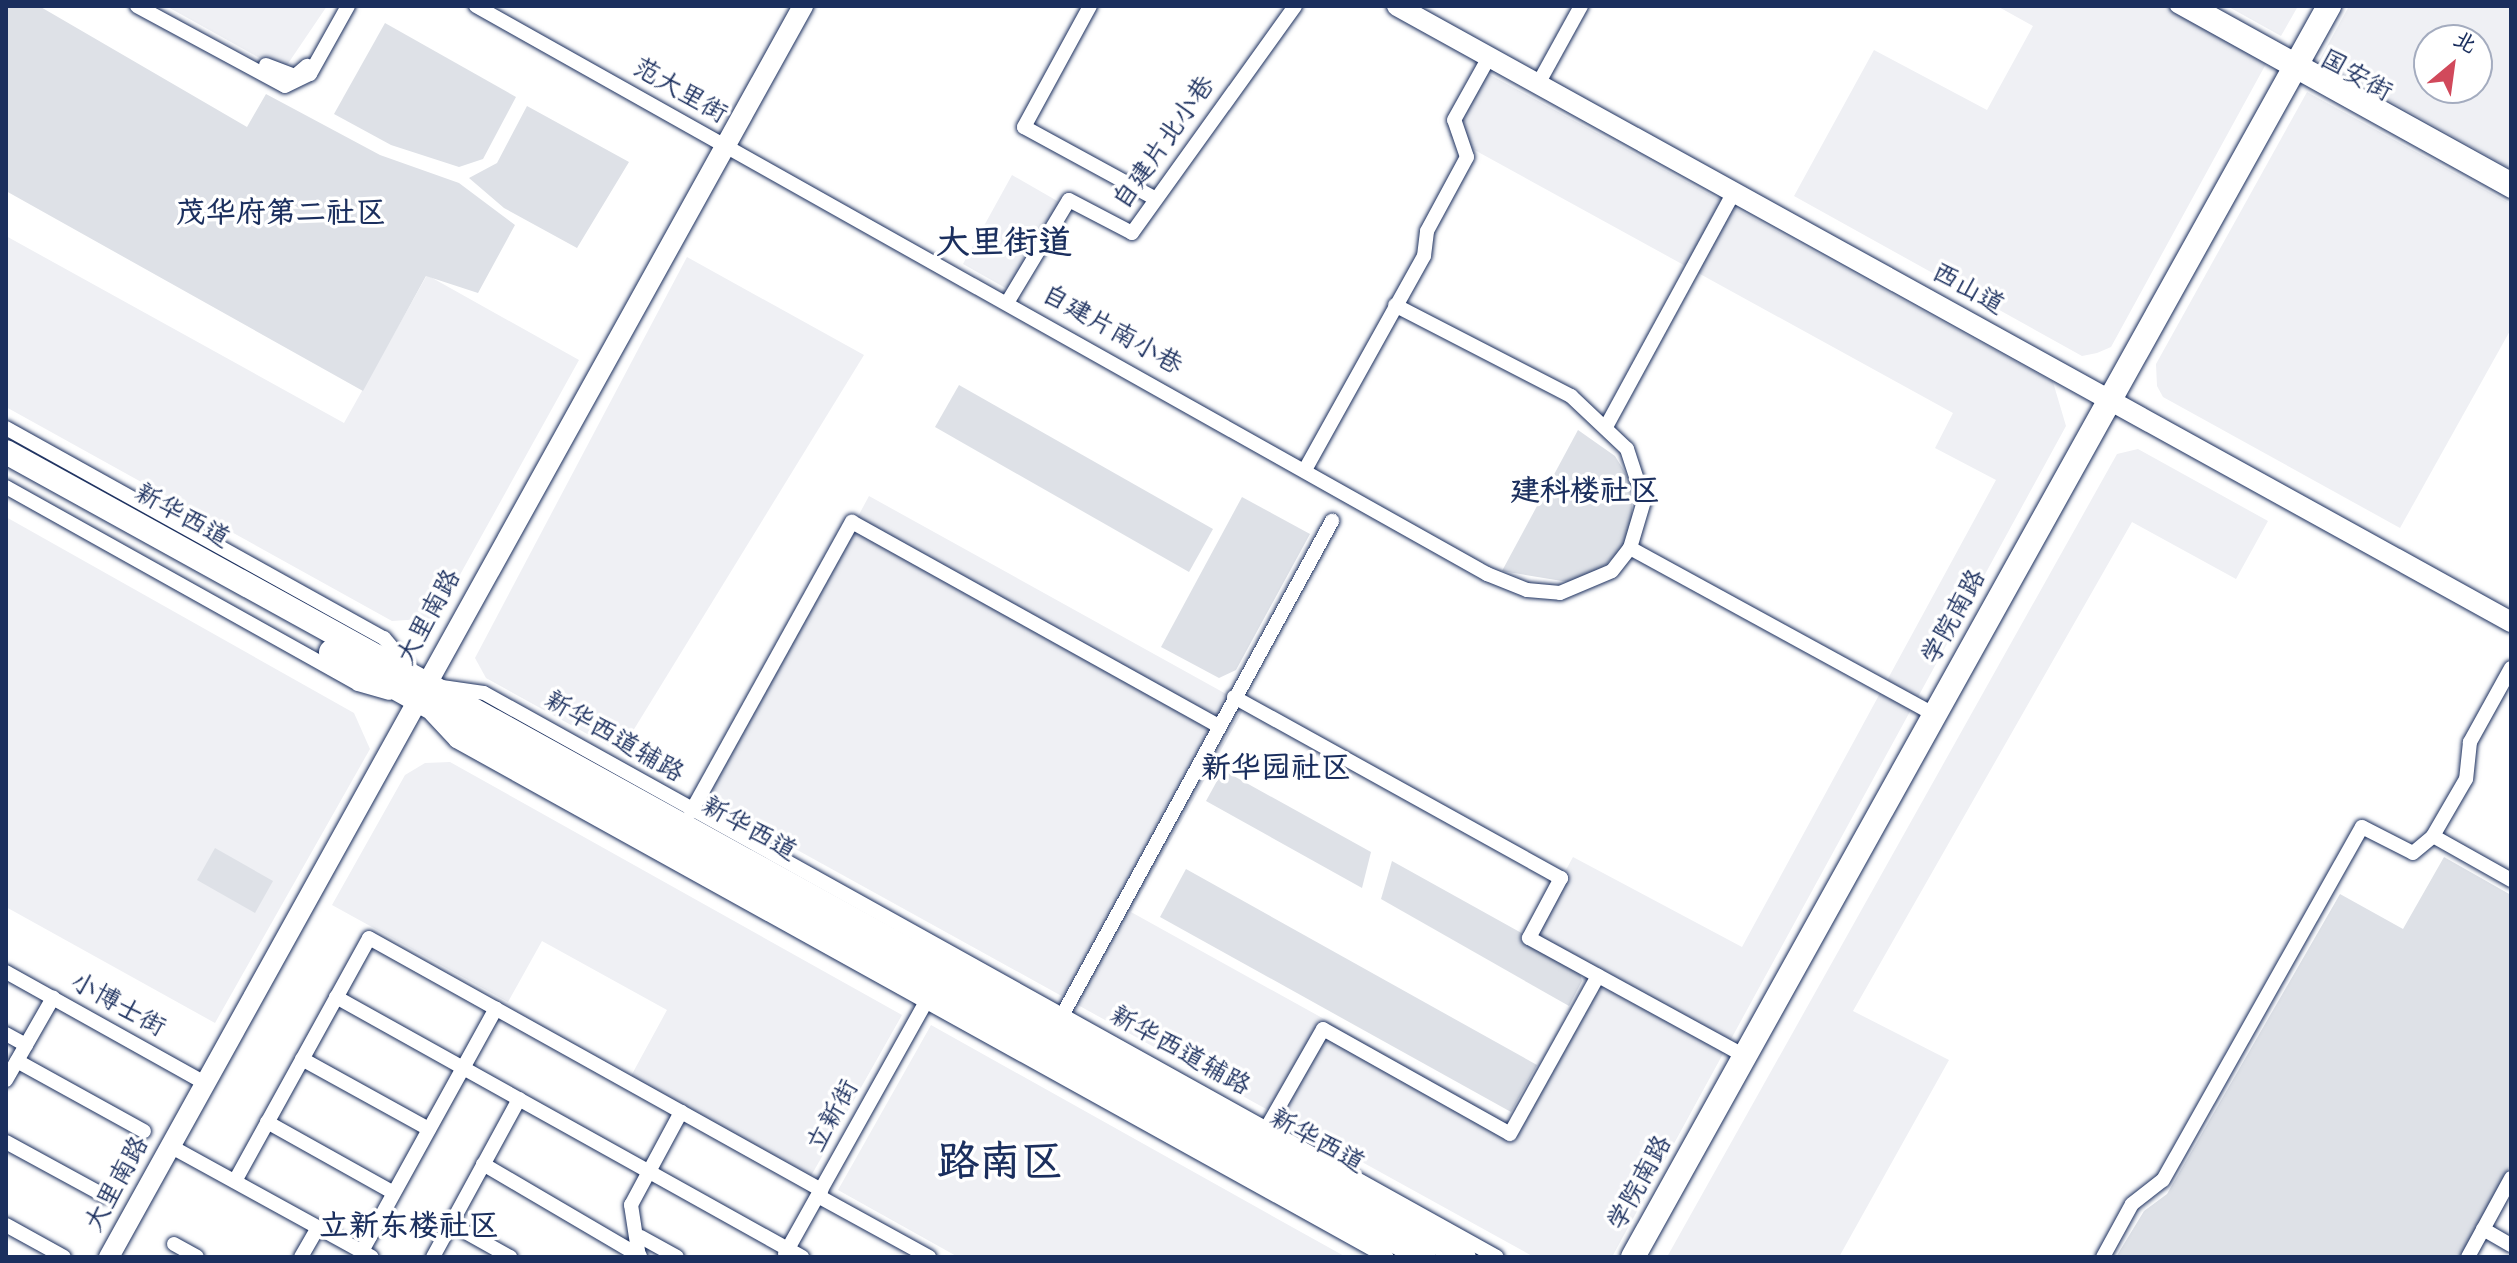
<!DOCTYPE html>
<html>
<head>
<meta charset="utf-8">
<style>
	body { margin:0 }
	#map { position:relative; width:2517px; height:1263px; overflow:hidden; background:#fff; font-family:Dekko,"LXGW WenKai TC",sans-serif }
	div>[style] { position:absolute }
	.built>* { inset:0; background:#eff0f4 }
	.green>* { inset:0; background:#dee1e7 }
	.roads { filter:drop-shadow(0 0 2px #1b2f5e) drop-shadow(0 0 2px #1b2f5e) }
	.street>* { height:14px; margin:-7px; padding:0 7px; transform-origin:7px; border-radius:7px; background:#fff }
	.secondary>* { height:20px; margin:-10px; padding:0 10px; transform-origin:10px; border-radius:10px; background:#fff }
	.primary>* { height:24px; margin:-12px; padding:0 12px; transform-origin:12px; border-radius:12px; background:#fff }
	span { translate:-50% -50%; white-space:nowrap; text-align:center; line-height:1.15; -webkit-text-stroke:7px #fff; paint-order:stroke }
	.street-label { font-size:26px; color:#1b2f5e }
	.quarter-label { font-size:30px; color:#1b2f5e; font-weight:700 }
	.district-label { font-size:34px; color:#1b2f5e; font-weight:700 }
	.town-label { font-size:42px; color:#1b2f5e; font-weight:700 }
	.frame { position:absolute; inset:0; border:8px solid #1b2f5e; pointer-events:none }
	.north { position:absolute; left:2413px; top:24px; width:80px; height:80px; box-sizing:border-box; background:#fff; border:2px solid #a4acbf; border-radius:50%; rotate:29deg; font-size:22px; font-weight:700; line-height:32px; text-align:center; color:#1b2f5e }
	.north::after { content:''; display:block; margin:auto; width:28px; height:36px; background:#d1495b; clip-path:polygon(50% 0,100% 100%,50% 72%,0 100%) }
</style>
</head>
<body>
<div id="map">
	<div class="built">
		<i style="clip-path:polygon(166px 6px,327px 6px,283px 71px)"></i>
		<i style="clip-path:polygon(1997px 6px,2165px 6px,2267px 62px,2111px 347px,2097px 353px,2082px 356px,1794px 196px,1874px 50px,1987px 110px,2033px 26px)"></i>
		<i style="clip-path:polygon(2227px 6px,2298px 6px,2281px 36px)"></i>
		<i style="clip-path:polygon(evenodd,2349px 6px,2511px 6px,2511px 169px,2319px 61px,2349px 6px,2429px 40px,2477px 40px,2477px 88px,2429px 88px,2429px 40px)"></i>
		<i style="clip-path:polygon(1485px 72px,2053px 382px,2066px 426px,1612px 1257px,1534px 1257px,705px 799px,869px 496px,1246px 705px,1131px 912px,1519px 1127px,1604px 972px,1532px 932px,1573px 857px,1742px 947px,1996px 480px,1935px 448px,1953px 413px,1449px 136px)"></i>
		<i style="clip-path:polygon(2307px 92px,2511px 204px,2511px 329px,2400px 528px,2163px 397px,2157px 386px,2156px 364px)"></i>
		<i style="clip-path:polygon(1012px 175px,1066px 206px,1016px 294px,963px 264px)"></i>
		<i style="clip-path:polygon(6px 236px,344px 423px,427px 275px,579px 360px,436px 618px,392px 621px,6px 407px)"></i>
		<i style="clip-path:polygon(687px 257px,864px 355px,620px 752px,486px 678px,475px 658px)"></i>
		<i style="clip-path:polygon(2138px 449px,2268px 521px,2236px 579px,2132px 522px,1853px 1011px,1949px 1060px,1839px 1257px,1667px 1257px,2117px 454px)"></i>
		<i style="clip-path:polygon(6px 517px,354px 713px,370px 749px,215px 1023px,6px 907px)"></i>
		<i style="clip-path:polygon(450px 762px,902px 1015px,811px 1176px,631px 1076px,667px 1010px,542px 941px,508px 1002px,332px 905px,405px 775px,425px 763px)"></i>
		<i style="clip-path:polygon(931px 1025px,1292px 1227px,1346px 1257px,958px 1257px,838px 1190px)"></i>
	</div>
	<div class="green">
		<i style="clip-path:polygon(6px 6px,39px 6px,247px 127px,266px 94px,380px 155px,459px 183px,515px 225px,478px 293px,426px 276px,363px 391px,6px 191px)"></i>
		<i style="clip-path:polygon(385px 23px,516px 97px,483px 159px,459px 167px,391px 145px,334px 114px)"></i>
		<i style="clip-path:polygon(527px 106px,629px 162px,577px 248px,504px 208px,469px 178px,497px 163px)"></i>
		<i style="clip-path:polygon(959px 385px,1213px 529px,1189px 572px,935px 427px)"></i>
		<i style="clip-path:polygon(1578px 430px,1615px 456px,1632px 484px,1632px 527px,1623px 548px,1601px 569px,1568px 582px,1502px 571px)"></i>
		<i style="clip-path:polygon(1242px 497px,1310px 534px,1236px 670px,1219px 678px,1161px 647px)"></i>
		<i style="clip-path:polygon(1223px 770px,1371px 852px,1362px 888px,1206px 801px)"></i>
		<i style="clip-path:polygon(215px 848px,273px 881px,255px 913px,197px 880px)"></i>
		<i style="clip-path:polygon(2444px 857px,2511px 895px,2511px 1164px,2461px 1257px,2116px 1257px,2144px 1211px,2167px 1194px,2340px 894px,2403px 929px)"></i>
		<i style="clip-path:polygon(1392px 861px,1577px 964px,1582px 981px,1569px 1006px,1381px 899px)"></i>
		<i style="clip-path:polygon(1186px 869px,1537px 1065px,1511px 1112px,1160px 917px)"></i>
	</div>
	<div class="roads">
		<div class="street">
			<i style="left:137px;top:6px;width:168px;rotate:28.4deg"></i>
			<i style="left:285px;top:86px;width:28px;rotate:-26deg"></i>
			<i style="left:310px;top:74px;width:78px;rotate:-60.8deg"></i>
			<i style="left:476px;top:6px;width:1160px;rotate:29.33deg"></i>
			<i style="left:1487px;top:574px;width:43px;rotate:21.8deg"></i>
			<i style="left:1527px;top:590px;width:33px;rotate:5deg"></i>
			<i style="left:1560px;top:593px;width:56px;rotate:-22.9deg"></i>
			<i style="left:1612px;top:571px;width:29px;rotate:-52deg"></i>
			<i style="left:1630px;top:548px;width:49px;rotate:-73.4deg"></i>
			<i style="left:1644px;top:501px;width:55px;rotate:-108.1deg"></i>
			<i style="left:1627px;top:449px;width:77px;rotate:-136.6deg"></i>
			<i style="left:1571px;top:396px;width:198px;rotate:-152.7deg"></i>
			<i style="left:1090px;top:6px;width:138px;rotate:118.6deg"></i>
			<i style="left:1024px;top:127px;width:148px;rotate:28.6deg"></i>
			<i style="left:2177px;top:6px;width:382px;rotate:29deg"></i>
			<i style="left:2198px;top:6px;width:358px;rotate:28.9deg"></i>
			<i style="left:266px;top:65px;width:31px;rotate:21deg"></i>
			<i style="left:295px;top:76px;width:16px;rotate:-40deg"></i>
			<i style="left:1538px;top:84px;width:89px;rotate:-61.1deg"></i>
			<i style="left:1007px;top:303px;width:120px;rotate:-59deg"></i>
			<i style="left:1069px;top:200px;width:71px;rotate:27.6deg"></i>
			<i style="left:1132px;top:233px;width:279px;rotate:-54.3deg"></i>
			<i style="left:1607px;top:425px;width:265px;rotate:-61.4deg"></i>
			<i style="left:6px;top:428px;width:432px;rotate:29.1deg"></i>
			<i style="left:384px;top:638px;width:39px;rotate:50deg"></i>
			<i style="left:1306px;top:468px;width:243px;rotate:-60.9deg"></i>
			<i style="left:1424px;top:256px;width:25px;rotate:-83deg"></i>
			<i style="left:1427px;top:231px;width:84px;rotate:-61.6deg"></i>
			<i style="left:1467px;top:157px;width:39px;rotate:-109deg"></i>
			<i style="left:1454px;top:120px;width:72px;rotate:-60.9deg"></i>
			<i style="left:6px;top:487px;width:403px;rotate:29.2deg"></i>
			<i style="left:358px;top:684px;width:32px;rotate:16deg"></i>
			<i style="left:1630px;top:548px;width:348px;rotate:28.7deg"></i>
			<i style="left:2511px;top:668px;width:85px;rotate:119deg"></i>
			<i style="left:2470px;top:742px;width:37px;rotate:96deg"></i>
			<i style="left:2466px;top:779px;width:66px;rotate:120.1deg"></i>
			<i style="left:2433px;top:836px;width:90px;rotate:29.4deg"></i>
			<i style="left:442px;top:687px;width:42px;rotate:8.1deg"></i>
			<i style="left:484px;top:693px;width:1159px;rotate:29.11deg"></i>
			<i style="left:1234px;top:697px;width:374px;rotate:29deg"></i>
			<i style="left:1561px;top:878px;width:68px;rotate:118.1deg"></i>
			<i style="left:1529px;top:938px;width:247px;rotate:28.7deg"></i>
			<i style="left:431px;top:714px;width:37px;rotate:47deg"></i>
			<i style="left:456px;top:741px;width:1064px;rotate:29deg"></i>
			<i style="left:691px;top:812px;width:332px;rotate:-61deg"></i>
			<i style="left:852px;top:522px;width:419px;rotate:29.1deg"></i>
			<i style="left:6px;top:972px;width:228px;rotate:29.2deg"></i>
			<i style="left:336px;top:997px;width:534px;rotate:29.16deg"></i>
			<i style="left:1063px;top:1014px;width:562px;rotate:-61.38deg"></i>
			<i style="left:6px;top:1034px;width:23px;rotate:29deg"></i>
			<i style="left:302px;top:1059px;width:145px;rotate:28.9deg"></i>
			<i style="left:17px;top:1061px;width:145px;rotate:28.9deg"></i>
			<i style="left:6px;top:1080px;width:95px;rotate:-60.2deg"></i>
			<i style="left:267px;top:1122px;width:145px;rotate:29.2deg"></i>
			<i style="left:1262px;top:1136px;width:123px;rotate:-60.3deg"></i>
			<i style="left:1323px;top:1029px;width:214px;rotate:29.3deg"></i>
			<i style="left:1510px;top:1134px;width:181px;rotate:-60.9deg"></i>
			<i style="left:6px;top:1142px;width:113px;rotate:28.6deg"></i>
			<i style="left:170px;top:1146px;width:230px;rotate:28.8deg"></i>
			<i style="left:483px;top:1164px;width:182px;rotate:30.4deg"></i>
			<i style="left:235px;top:1181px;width:277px;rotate:-61.1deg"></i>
			<i style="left:369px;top:938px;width:518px;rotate:29.14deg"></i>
			<i style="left:818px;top:1196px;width:127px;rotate:28.8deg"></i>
			<i style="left:451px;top:1224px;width:68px;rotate:29.2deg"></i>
			<i style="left:6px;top:1225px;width:66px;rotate:28.9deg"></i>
			<i style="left:2483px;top:1229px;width:32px;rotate:30deg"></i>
			<i style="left:641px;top:1237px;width:41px;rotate:29.1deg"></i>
			<i style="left:174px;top:1244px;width:26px;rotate:29deg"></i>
			<i style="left:362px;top:1251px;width:277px;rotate:-61.1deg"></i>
			<i style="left:785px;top:1254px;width:291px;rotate:-60.8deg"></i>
			<i style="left:301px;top:1257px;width:34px;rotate:-60deg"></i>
			<i style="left:433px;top:1257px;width:180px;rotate:-61.4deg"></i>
			<i style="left:639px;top:1257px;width:53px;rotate:-98.7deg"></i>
			<i style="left:631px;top:1205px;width:106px;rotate:-61.7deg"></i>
			<i style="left:2103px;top:1257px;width:60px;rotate:-61.3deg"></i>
			<i style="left:2132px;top:1204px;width:39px;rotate:-38deg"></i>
			<i style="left:2163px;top:1180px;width:405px;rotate:-60.6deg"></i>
			<i style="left:2362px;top:827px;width:57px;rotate:27deg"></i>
			<i style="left:2413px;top:853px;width:26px;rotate:-40deg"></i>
			<i style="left:2468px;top:1257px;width:90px;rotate:-61.4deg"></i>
		</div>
		<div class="secondary">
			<i style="left:1397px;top:6px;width:1273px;rotate:28.94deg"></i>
			<i style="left:109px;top:1257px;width:1431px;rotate:-60.98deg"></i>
		</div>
		<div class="primary">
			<i style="left:6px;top:452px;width:1665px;rotate:28.9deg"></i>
			<i style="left:331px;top:652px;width:1249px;rotate:28.97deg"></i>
			<i style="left:1633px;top:1257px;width:1432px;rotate:-60.91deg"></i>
		</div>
	</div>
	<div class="street-label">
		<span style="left:2355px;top:78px;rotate:29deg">国安街</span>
		<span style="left:679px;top:93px;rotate:30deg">范大里街</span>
		<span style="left:1166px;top:144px;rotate:-55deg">自建片北小巷</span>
		<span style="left:1967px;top:291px;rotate:29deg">西山道</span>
		<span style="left:1111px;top:332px;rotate:29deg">自建片南小巷</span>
		<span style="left:181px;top:518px;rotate:29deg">新华西道</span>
		<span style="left:431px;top:618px;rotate:-61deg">大里南路</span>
		<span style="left:1956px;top:618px;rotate:-61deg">学院南路</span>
		<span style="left:613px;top:739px;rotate:30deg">新华西道辅路</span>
		<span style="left:748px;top:831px;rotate:29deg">新华西道</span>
		<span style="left:117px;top:1007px;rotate:29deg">小博士街</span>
		<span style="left:1179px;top:1053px;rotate:29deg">新华西道辅路</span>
		<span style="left:835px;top:1117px;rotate:-61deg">立新街</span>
		<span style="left:1316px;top:1143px;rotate:29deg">新华西道</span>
		<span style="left:1642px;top:1184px;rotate:-61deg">学院南路</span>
		<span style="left:119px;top:1185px;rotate:-61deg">大里南路</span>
	</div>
	<div class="quarter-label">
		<span style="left:281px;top:217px">茂华府第二社区</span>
		<span style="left:1585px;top:495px">建科楼社区</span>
		<span style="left:1276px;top:772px">新华园社区</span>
		<span style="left:409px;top:1230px">立新东楼社区</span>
	</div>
	<div class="district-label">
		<span style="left:1004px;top:247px">大里街道</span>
	</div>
	<div class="town-label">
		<span style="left:1000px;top:1167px">路南区</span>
	</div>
	<div class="frame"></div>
	<div class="north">北</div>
</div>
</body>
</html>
